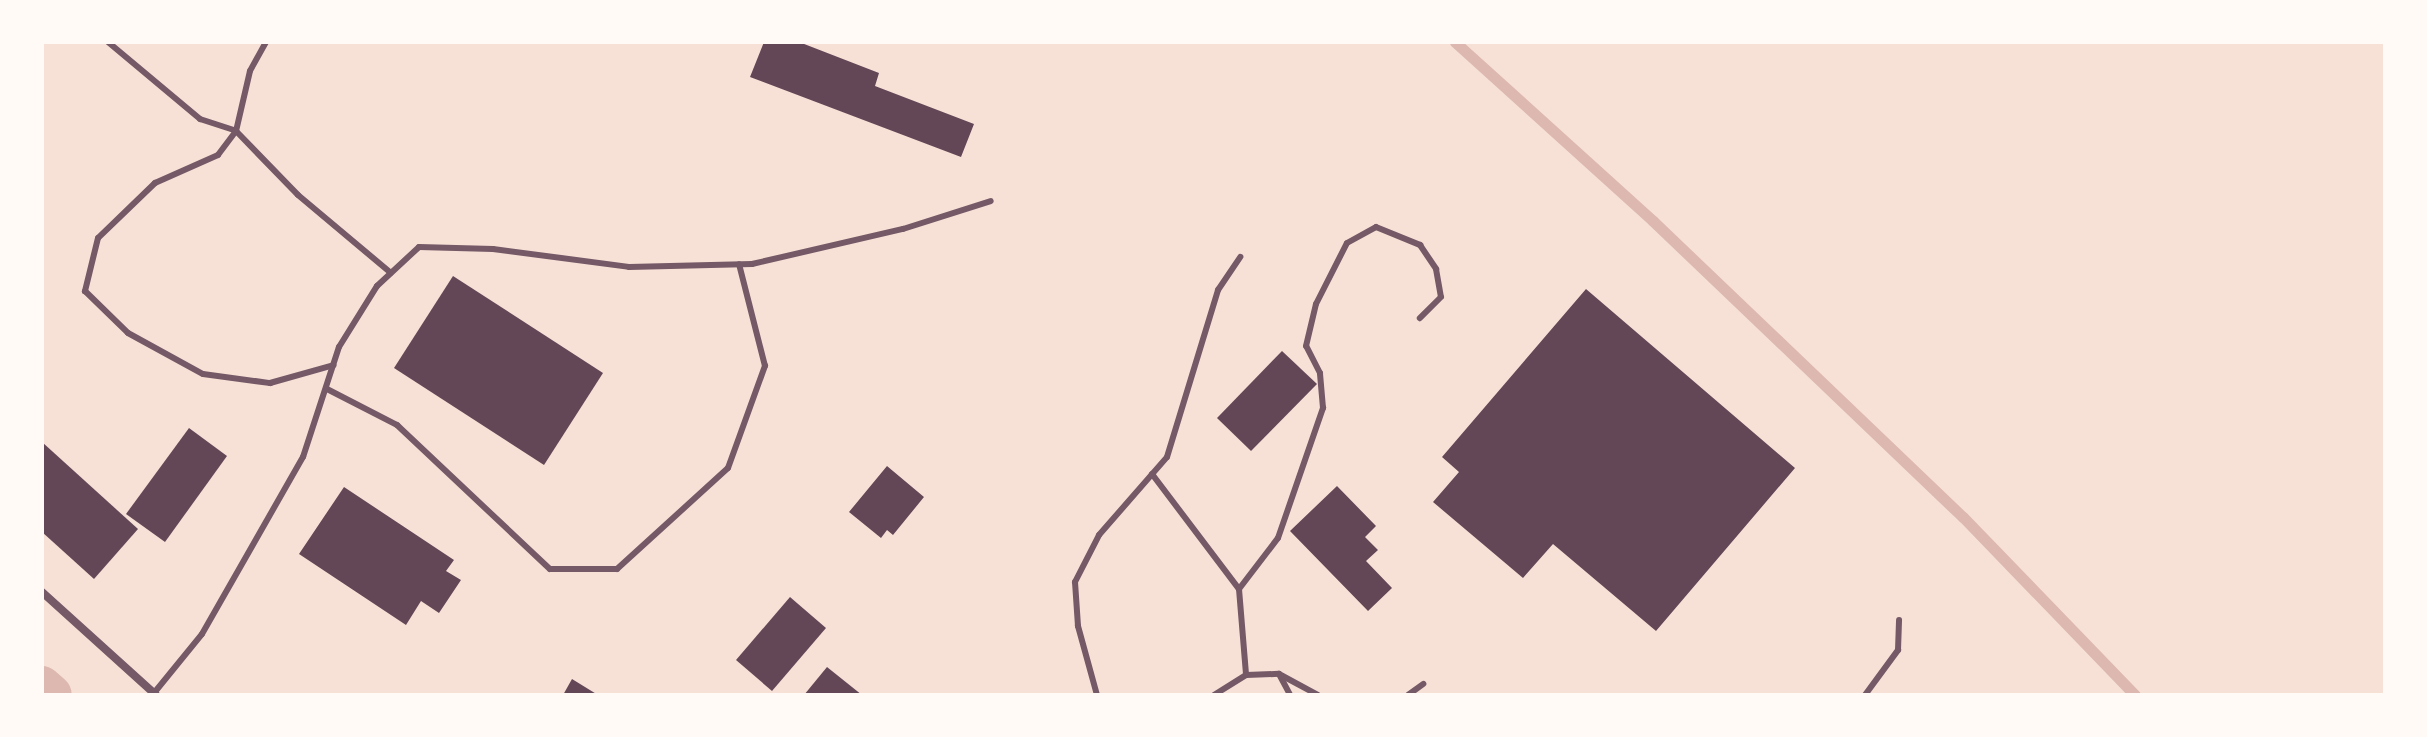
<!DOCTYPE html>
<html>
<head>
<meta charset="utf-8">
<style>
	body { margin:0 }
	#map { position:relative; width:2427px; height:737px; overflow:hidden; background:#f7e1d7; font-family:"Roboto Condensed",sans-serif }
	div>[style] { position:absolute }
	.stream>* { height:11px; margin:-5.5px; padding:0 5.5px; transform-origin:5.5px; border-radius:5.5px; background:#dcb8b0 }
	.canal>* { height:40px; margin:-20px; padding:0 20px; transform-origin:20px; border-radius:20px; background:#dcb8b0 }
	.building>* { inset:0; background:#644757 }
	.service>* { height:6px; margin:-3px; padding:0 3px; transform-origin:3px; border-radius:3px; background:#755966 }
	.minor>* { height:8px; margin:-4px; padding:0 4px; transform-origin:4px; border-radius:4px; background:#755966 }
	span { translate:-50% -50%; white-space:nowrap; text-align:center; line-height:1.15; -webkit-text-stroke:7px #fffaf5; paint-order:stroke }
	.frame { position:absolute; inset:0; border:44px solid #fffaf5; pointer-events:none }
</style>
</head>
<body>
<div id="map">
	<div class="stream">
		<i style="left:1455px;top:42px;width:267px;rotate:42.1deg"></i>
		<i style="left:1653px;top:221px;width:429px;rotate:43.7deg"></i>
		<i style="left:1963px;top:517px;width:248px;rotate:46deg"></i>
	</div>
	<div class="canal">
		<i style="left:42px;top:686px;width:13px;rotate:42deg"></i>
	</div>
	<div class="building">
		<i style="clip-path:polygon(764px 42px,799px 42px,879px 73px,875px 86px,974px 124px,961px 157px,750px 77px)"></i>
		<i style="clip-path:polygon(453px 276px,603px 373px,544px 465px,394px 368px)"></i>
		<i style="clip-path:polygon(1586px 289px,1795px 468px,1656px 631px,1553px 544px,1523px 578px,1433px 502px,1459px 472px,1442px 457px)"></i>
		<i style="clip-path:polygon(1282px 351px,1317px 384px,1251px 451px,1217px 418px)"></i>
		<i style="clip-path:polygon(189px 428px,227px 456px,165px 542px,126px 514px)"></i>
		<i style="clip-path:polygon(42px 442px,138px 529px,94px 579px,42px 532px)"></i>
		<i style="clip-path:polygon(887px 466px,924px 497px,893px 535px,887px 530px,881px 538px,849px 512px)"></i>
		<i style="clip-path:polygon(1337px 486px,1376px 526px,1365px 537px,1378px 550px,1366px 561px,1392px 588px,1368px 611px,1290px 531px)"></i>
		<i style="clip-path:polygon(344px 487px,454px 560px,446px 571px,461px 580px,439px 613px,421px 601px,406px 625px,299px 554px)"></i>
		<i style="clip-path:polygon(790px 597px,826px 628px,772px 691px,736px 660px)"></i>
		<i style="clip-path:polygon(827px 667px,862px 695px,804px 695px)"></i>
		<i style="clip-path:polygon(572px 679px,598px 695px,563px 695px)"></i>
	</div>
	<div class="service">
		<i style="left:108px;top:42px;width:120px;rotate:39.9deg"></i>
		<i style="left:200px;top:119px;width:38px;rotate:18deg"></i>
		<i style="left:236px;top:131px;width:89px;rotate:45.9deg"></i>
		<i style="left:298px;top:195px;width:121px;rotate:40deg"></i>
		<i style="left:266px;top:42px;width:33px;rotate:119deg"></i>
		<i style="left:250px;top:71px;width:62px;rotate:103.1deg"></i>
		<i style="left:236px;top:131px;width:30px;rotate:127deg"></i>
		<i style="left:218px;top:155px;width:69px;rotate:156deg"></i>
		<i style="left:155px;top:183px;width:79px;rotate:136deg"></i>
		<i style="left:98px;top:238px;width:55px;rotate:103.8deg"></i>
		<i style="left:85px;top:291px;width:60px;rotate:44.3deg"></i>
		<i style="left:128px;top:333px;width:85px;rotate:28.7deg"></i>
		<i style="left:203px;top:374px;width:68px;rotate:7.7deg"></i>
		<i style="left:270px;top:383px;width:66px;rotate:-15.7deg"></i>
		<i style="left:327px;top:389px;width:79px;rotate:27.2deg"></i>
		<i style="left:397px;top:425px;width:210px;rotate:43.3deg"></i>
		<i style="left:550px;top:569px;width:67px"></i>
		<i style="left:617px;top:569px;width:150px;rotate:-42.3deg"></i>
		<i style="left:728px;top:468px;width:109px;rotate:-70.1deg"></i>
		<i style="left:765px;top:366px;width:105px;rotate:-104.3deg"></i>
		<i style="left:1152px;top:474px;width:144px;rotate:52.9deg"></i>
		<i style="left:1239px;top:589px;width:86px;rotate:85.3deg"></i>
		<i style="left:1239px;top:589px;width:64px;rotate:-52.6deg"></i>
		<i style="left:1278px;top:538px;width:138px;rotate:-70.9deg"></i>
		<i style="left:1323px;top:408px;width:35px;rotate:-95deg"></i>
		<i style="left:1320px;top:373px;width:30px;rotate:-117deg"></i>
		<i style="left:1306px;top:346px;width:43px;rotate:-76.6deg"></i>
		<i style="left:1316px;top:304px;width:68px;rotate:-63.1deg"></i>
		<i style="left:1347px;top:243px;width:33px;rotate:-29deg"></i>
		<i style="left:1376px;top:227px;width:48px;rotate:22.2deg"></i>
		<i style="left:1420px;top:245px;width:29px;rotate:56deg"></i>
		<i style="left:1436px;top:269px;width:28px;rotate:80deg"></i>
		<i style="left:1441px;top:297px;width:30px;rotate:135deg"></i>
		<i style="left:1279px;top:674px;width:24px;rotate:62deg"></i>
		<i style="left:154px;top:693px;width:76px;rotate:-50.9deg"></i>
		<i style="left:202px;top:634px;width:204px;rotate:-60.3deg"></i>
		<i style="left:303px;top:457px;width:116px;rotate:-71.9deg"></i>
		<i style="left:339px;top:347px;width:72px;rotate:-58.1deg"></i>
		<i style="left:377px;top:286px;width:57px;rotate:-42.9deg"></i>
		<i style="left:419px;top:247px;width:74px;rotate:1.5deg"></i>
		<i style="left:493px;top:249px;width:137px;rotate:7.5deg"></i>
		<i style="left:629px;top:267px;width:123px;rotate:-1.4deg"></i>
		<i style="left:752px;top:264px;width:155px;rotate:-13.1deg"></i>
		<i style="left:903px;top:229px;width:92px;rotate:-17.7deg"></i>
		<i style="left:1097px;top:695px;width:72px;rotate:-105.4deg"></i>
		<i style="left:1078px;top:626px;width:44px;rotate:-93.9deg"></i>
		<i style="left:1075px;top:582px;width:53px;rotate:-62.9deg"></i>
		<i style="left:1099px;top:535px;width:103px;rotate:-48.9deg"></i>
		<i style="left:1167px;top:457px;width:175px;rotate:-73deg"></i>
		<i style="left:1218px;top:290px;width:40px;rotate:-56deg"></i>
		<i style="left:1214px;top:695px;width:38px;rotate:-32deg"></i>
		<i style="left:1246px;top:675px;width:33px;rotate:-2deg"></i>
		<i style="left:1279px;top:674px;width:44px;rotate:28.3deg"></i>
		<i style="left:1408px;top:695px;width:19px;rotate:-36deg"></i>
		<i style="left:1865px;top:695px;width:56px;rotate:-53.7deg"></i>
		<i style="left:1898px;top:650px;width:30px;rotate:-88deg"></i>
	</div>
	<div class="minor">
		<i style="left:42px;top:592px;width:154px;rotate:42.1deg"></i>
	</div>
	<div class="frame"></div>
</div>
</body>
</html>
